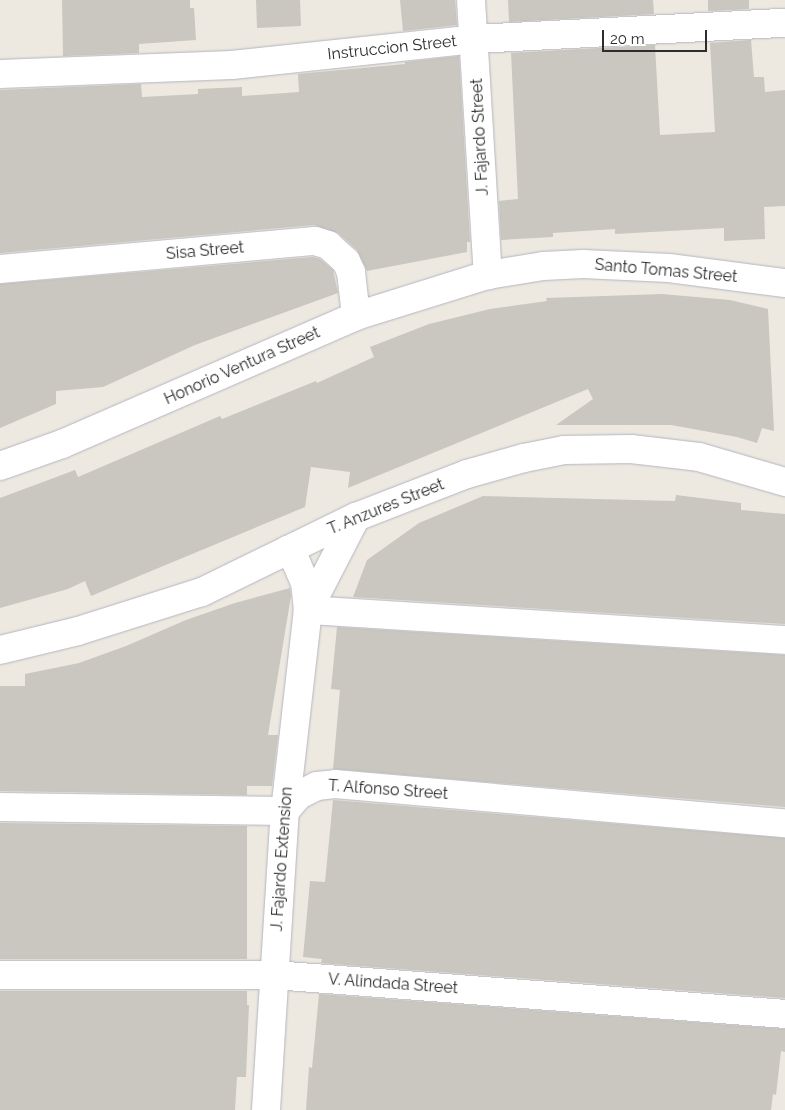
<!DOCTYPE html>
<html>
<head>
<meta charset="utf-8">
<style>
	body { margin:0 }
	#map { position:relative; width:785px; height:1110px; overflow:hidden; background:#ede9e1; font-family:Raleway,sans-serif }
	div>[style] { position:absolute }
	.building>* { inset:0; background:#c9c7bf }
	.roads { filter:drop-shadow(0 0 1px #b4b5bf) drop-shadow(0 0 1px #b4b5bf) }
	.minor>* { height:28px; margin:-14px; padding:0 14px; transform-origin:14px; border-radius:14px; background:#fff }
	span { translate:-50% -50%; white-space:nowrap; text-align:center; line-height:1.15; -webkit-text-stroke:5px #fff; paint-order:stroke }
	.street-label { font-size:16px; color:#2d2d2d }
	.scale { position:absolute; left:602px; top:30px; width:105px; height:22px; box-sizing:border-box; border:2px solid #2d2d2d; border-top:0; padding-left:6px; font-size:15px; line-height:18px; white-space:nowrap; color:#2d2d2d; -webkit-text-stroke:4px #fff; paint-order:stroke }
</style>
</head>
<body>
<div id="map">
	<div class="building">
		<i style="clip-path:polygon(62px 0,190px 0,190px 8px,194px 8px,196px 40px,139px 44px,139px 53px,63px 56px)"></i>
		<i style="clip-path:polygon(256px 0,300px 0,301px 26px,257px 28px)"></i>
		<i style="clip-path:polygon(400px 0,455px 0,457px 25px,403px 31px)"></i>
		<i style="clip-path:polygon(508px 0,653px 0,654px 14px,509px 22px)"></i>
		<i style="clip-path:polygon(708px 0,749px 0,749px 9px,708px 11px)"></i>
		<i style="clip-path:polygon(751px 40px,754px 77px,764px 77px,765px 92px,785px 90px,785px 206px,764px 207px,765px 239px,724px 241px,724px 228px,615px 234px,615px 229px,553px 233px,553px 237px,501px 240px,499px 201px,518px 199px,511px 53px,655px 45px,660px 135px,715px 132px,710px 43px)"></i>
		<i style="clip-path:polygon(459px 56px,470px 242px,467px 242px,467px 252px,367px 271px,357px 250px,338px 233px,314px 225px,0 253px,0 90px,141px 84px,142px 97px,198px 94px,198px 89px,242px 87px,242px 96px,299px 92px,298px 74px,405px 64px,405px 62px)"></i>
		<i style="clip-path:polygon(313px 257px,320px 259px,333px 270px,338px 293px,195px 345px,103px 387px,56px 391px,56px 404px,0 428px,0 284px)"></i>
		<i style="clip-path:polygon(662px 294px,730px 300px,768px 309px,774px 431px,762px 428px,757px 443px,737px 437px,671px 425px,556px 425px,593px 399px,588px 389px,348px 488px,350px 472px,311px 467px,305px 507px,91px 596px,85px 581px,68px 589px,0 608px,0 498px,75px 470px,78px 477px,220px 416px,222px 419px,316px 381px,317px 383px,374px 357px,370px 347px,429px 324px,490px 309px,547px 301px,546px 298px)"></i>
		<i style="clip-path:polygon(676px 495px,741px 503px,741px 510px,785px 514px,785px 624px,353px 597px,367px 560px,419px 523px,483px 496px,675px 501px)"></i>
		<i style="clip-path:polygon(290px 588px,291px 596px,268px 735px,278px 735px,272px 786px,247px 786px,247px 795px,0 791px,0 686px,25px 686px,25px 674px,79px 663px,126px 646px,186px 620px,235px 603px)"></i>
		<i style="clip-path:polygon(337px 627px,785px 655px,785px 807px,333px 769px,340px 690px,331px 689px)"></i>
		<i style="clip-path:polygon(333px 800px,785px 838px,785px 998px,321px 963px,322px 959px,303px 957px,310px 881px,325px 882px)"></i>
		<i style="clip-path:polygon(0 823px,247px 826px,247px 959px,0 959px)"></i>
		<i style="clip-path:polygon(0 991px,247px 991px,247px 1005px,249px 1005px,246px 1077px,237px 1077px,235px 1110px,0 1110px)"></i>
		<i style="clip-path:polygon(319px 994px,785px 1029px,785px 1052px,781px 1051px,776px 1095px,773px 1094px,771px 1110px,306px 1110px,309px 1067px,312px 1068px)"></i>
	</div>
	<div class="roads">
		<div class="minor">
			<i style="left:471px;top:0;width:276px;rotate:86.5deg"></i>
			<i style="left:0;top:74px;width:232px;rotate:-2.2deg"></i>
			<i style="left:232px;top:65px;width:244px;rotate:-6.1deg"></i>
			<i style="left:475px;top:39px;width:310px;rotate:-3deg"></i>
			<i style="left:0;top:269px;width:316px;rotate:-5.1deg"></i>
			<i style="left:315px;top:241px;width:14px;rotate:17deg"></i>
			<i style="left:328px;top:245px;width:24px;rotate:42deg"></i>
			<i style="left:346px;top:261px;width:12px;rotate:66deg"></i>
			<i style="left:351px;top:272px;width:44px;rotate:83.5deg"></i>
			<i style="left:0;top:466px;width:66px;rotate:-19.5deg"></i>
			<i style="left:62px;top:444px;width:321px;rotate:-23.5deg"></i>
			<i style="left:356px;top:316px;width:138px;rotate:-17.3deg"></i>
			<i style="left:488px;top:275px;width:56px;rotate:-9.3deg"></i>
			<i style="left:543px;top:266px;width:40px;rotate:-2.9deg"></i>
			<i style="left:583px;top:264px;width:86px;rotate:2.7deg"></i>
			<i style="left:669px;top:268px;width:117px;rotate:7.4deg"></i>
			<i style="left:356px;top:517px;width:105px;rotate:117.3deg"></i>
			<i style="left:308px;top:610px;width:478px;rotate:3.6deg"></i>
			<i style="left:0;top:650px;width:80px;rotate:-13.7deg"></i>
			<i style="left:78px;top:631px;width:130px;rotate:-17.5deg"></i>
			<i style="left:202px;top:592px;width:171px;rotate:-26deg"></i>
			<i style="left:356px;top:517px;width:119px;rotate:-21.2deg"></i>
			<i style="left:467px;top:474px;width:59px;rotate:-15.7deg"></i>
			<i style="left:524px;top:458px;width:41px;rotate:-11.3deg"></i>
			<i style="left:564px;top:450px;width:67px;rotate:-0.9deg"></i>
			<i style="left:631px;top:449px;width:68px;rotate:6.7deg"></i>
			<i style="left:699px;top:457px;width:90px;rotate:16.2deg"></i>
			<i style="left:0;top:807px;width:285px;rotate:0.8deg"></i>
			<i style="left:285px;top:811px;width:21px;rotate:-49deg"></i>
			<i style="left:299px;top:795px;width:20px;rotate:-27deg"></i>
			<i style="left:317px;top:786px;width:18px;rotate:-6deg"></i>
			<i style="left:335px;top:784px;width:452px;rotate:5deg"></i>
			<i style="left:0;top:975px;width:274px"></i>
			<i style="left:274px;top:975px;width:512px;rotate:4.36deg"></i>
			<i style="left:266px;top:1110px;width:300px;rotate:-86.4deg"></i>
			<i style="left:285px;top:811px;width:202px;rotate:-83.5deg"></i>
			<i style="left:308px;top:610px;width:27px;rotate:-96deg"></i>
			<i style="left:305px;top:583px;width:21px;rotate:-113deg"></i>
			<i style="left:297px;top:564px;width:17px;rotate:-123deg"></i>
		</div>
	</div>
	<div class="street-label">
		<span style="left:392px;top:48px;rotate:-6deg">Instruccion Street</span>
		<span style="left:480px;top:137px;rotate:-93deg">J. Fajardo Street</span>
		<span style="left:205px;top:251px;rotate:-5deg">Sisa Street</span>
		<span style="left:666px;top:271px;rotate:5deg">Santo Tomas Street</span>
		<span style="left:242px;top:366px;rotate:-24deg">Honorio Ventura Street</span>
		<span style="left:386px;top:507px;rotate:-22deg">T. Anzures Street</span>
		<span style="left:388px;top:790px;rotate:4deg">T. Alfonso Street</span>
		<span style="left:282px;top:859px;rotate:-86deg">J. Fajardo Extension</span>
		<span style="left:393px;top:984px;rotate:4deg">V. Alindada Street</span>
	</div>
	<div class="scale">20 m</div>
</div>
</body>
</html>
